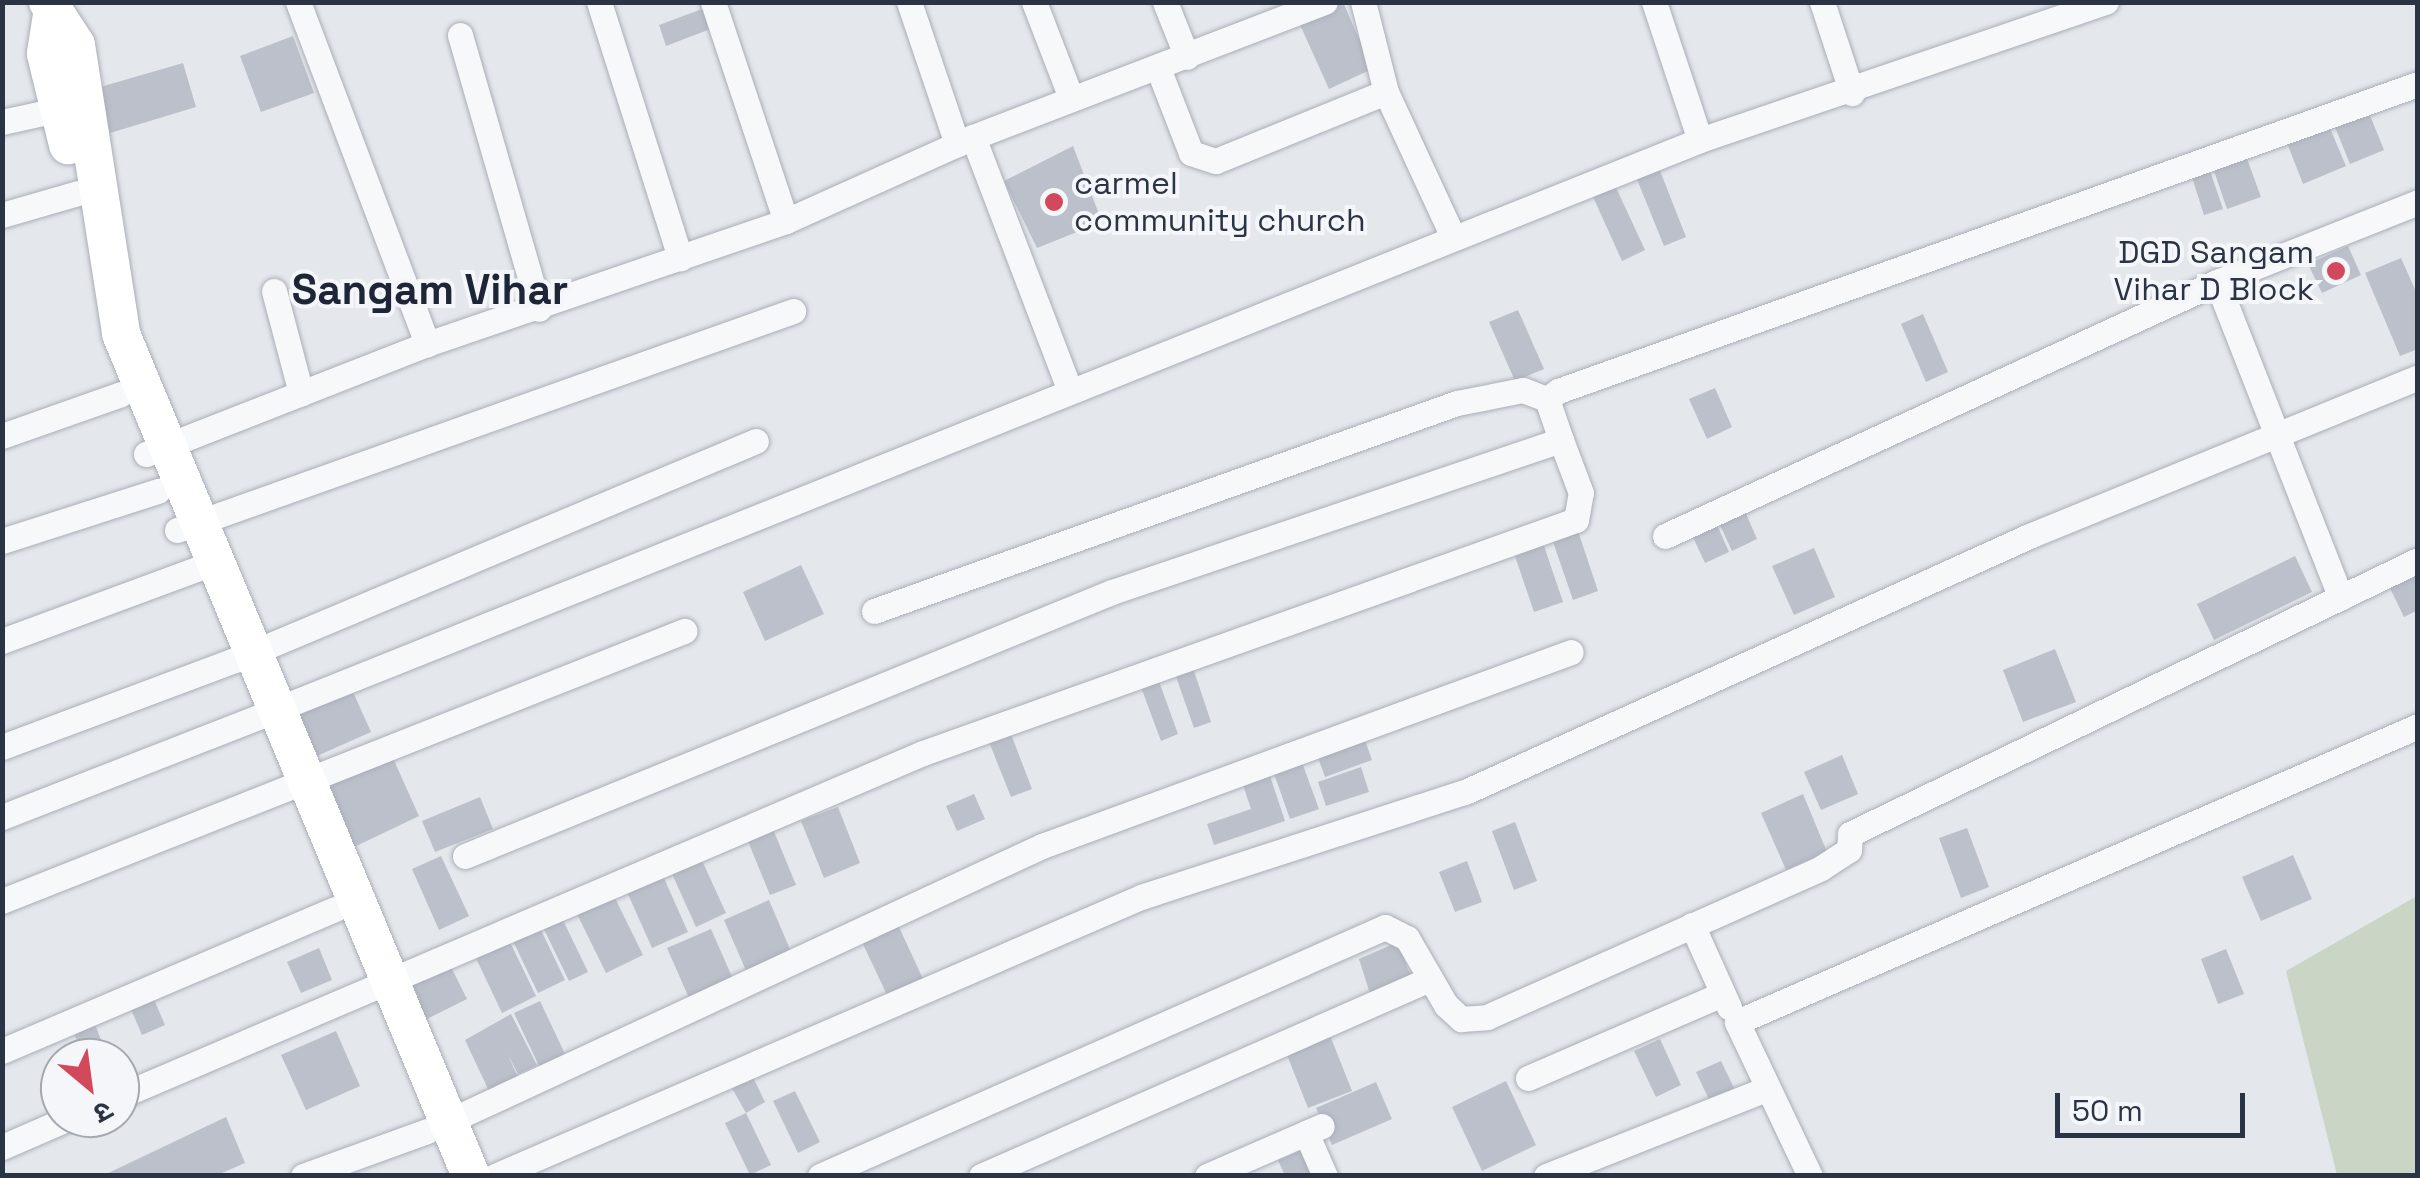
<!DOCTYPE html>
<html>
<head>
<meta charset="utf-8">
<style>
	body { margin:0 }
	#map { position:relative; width:2420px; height:1178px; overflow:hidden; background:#e4e7ec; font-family:"Space Grotesk","Noto Sans Devanagari",sans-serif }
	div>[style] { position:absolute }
	.green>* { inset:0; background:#c9d6c5 }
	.building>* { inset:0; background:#bbc0ca }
	.roads { filter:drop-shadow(0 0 2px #a9aeb7) drop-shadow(0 0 2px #a9aeb7) }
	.street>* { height:25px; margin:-12.5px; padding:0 12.5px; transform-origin:12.5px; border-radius:12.5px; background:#f7f8fa }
	.secondary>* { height:38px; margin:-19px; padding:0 19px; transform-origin:19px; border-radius:19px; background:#fff }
	.dots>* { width:28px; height:28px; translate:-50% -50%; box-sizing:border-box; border:5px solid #f4f6f9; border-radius:50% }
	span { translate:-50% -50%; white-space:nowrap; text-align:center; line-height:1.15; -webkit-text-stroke:8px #f4f6f9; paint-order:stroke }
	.poi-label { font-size:32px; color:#2b3445 }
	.left { translate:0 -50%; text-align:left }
	.right { translate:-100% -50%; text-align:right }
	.district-label { font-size:42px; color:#1d2536; font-weight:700 }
	.frame { position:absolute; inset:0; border:5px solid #2b3445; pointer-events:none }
	.north { position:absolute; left:40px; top:1038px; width:100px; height:100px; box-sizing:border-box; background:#f4f6f9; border:2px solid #a4a8b1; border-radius:50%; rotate:151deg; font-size:28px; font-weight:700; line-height:40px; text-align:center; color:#2b3445 }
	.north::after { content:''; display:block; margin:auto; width:35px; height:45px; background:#d1495b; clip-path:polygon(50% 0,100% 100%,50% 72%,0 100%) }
	.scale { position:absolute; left:2055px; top:1093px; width:190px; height:45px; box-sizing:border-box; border:5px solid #2b3445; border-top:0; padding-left:12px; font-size:30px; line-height:35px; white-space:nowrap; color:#2b3445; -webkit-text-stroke:8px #f4f6f9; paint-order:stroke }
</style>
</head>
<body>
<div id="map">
	<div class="green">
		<i style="clip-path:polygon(2417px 896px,2417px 1175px,2337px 1175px,2286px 971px)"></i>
	</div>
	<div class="building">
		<i style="clip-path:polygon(1331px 2px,1343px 2px,1372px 69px,1329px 89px,1297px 18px)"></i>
		<i style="clip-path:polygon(705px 8px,713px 28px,666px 46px,659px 25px)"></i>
		<i style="clip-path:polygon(293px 36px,314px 93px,261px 112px,240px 56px)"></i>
		<i style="clip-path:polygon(183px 63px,196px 107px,110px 133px,97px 88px)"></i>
		<i style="clip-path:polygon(2369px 113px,2384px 150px,2350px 164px,2335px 127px)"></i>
		<i style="clip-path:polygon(2329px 126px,2346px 166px,2303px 184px,2287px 143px)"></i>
		<i style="clip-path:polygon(1073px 146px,1102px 222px,1037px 248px,1004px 181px)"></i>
		<i style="clip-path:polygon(2246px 156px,2261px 197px,2227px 209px,2213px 168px)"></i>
		<i style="clip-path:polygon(1657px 163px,1686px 237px,1664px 246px,1634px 172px)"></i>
		<i style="clip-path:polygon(2209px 168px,2223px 209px,2204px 215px,2191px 174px)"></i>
		<i style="clip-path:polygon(1612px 179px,1645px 250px,1622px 261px,1590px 190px)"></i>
		<i style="clip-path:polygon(2348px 246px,2361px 275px,2322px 293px,2308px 264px)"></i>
		<i style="clip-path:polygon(2401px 258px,2418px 296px,2418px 349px,2400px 356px,2365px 273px)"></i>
		<i style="clip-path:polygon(1518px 310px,1544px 369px,1515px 381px,1489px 322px)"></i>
		<i style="clip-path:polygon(1923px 314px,1948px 372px,1926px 382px,1901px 324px)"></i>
		<i style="clip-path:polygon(1715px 388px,1732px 427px,1707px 439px,1689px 399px)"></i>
		<i style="clip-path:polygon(1744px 509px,1757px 539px,1732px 551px,1718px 521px)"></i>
		<i style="clip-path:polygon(1715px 520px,1729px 552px,1705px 563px,1690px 531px)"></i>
		<i style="clip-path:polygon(1577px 528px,1598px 591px,1573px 600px,1551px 536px)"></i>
		<i style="clip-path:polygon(1543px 543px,1563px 602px,1534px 612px,1514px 553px)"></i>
		<i style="clip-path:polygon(1814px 548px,1835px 597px,1794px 615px,1772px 566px)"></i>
		<i style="clip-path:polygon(2295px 556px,2312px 592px,2214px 640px,2197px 604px)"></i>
		<i style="clip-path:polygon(801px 565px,824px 614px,765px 641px,743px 592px)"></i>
		<i style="clip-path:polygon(2416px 571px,2418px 610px,2404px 617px,2388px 584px)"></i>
		<i style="clip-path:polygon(2055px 649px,2076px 702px,2023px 722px,2003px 670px)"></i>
		<i style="clip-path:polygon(1191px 662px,1211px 722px,1194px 728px,1173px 668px)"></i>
		<i style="clip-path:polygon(1156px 673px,1178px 734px,1161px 741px,1138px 679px)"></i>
		<i style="clip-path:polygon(349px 683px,371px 732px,299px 764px,278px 715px)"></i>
		<i style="clip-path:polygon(1009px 729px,1032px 789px,1011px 797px,987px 737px)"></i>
		<i style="clip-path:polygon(1362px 732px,1372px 760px,1325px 777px,1315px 749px)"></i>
		<i style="clip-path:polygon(1842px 755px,1858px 794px,1821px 810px,1804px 772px)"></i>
		<i style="clip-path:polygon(392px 756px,419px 816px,352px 848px,325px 786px)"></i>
		<i style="clip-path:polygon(1300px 757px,1319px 809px,1290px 819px,1272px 768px)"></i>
		<i style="clip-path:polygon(1361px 767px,1369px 792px,1326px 806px,1318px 782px)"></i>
		<i style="clip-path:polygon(1269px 773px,1285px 821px,1214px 845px,1207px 824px,1251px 809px,1242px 782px)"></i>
		<i style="clip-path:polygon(974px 794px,985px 819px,957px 831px,946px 806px)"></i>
		<i style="clip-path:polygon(1803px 794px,1827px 852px,1786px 870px,1761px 813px)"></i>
		<i style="clip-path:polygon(480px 797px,493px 829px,435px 852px,422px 821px)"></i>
		<i style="clip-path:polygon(838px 807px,860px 863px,824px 878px,801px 821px)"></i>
		<i style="clip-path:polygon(1515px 822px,1537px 881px,1514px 890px,1492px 831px)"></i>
		<i style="clip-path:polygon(1967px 828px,1989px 887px,1961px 898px,1939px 838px)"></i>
		<i style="clip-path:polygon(773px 829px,796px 885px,770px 895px,747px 839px)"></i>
		<i style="clip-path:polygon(699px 854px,726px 913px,696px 927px,669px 867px)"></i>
		<i style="clip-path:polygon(2293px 855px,2312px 899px,2261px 921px,2242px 877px)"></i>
		<i style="clip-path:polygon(441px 856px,469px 916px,439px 930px,412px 869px)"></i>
		<i style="clip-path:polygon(1467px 861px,1482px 902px,1455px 912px,1439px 872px)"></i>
		<i style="clip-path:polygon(663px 876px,688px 932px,652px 948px,627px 892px)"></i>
		<i style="clip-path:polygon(614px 896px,643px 955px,606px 973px,577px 914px)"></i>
		<i style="clip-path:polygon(769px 900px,792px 954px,747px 973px,724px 920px)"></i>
		<i style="clip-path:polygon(561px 916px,588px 972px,569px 981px,542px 925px)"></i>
		<i style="clip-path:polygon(538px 924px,565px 980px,538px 993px,511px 937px)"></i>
		<i style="clip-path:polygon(898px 925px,924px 981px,888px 997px,862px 942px)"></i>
		<i style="clip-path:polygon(711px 929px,733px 979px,689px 998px,667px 948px)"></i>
		<i style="clip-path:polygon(509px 940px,536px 996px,502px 1013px,475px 956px)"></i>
		<i style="clip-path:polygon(1398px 942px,1412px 980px,1371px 997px,1359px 959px)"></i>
		<i style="clip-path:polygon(319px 948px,332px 980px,301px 993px,287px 962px)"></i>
		<i style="clip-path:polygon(2226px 949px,2244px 994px,2218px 1004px,2201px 959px)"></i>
		<i style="clip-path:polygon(450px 965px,467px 999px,417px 1024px,401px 990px)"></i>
		<i style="clip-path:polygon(150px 990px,165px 1025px,142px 1035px,127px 1000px)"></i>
		<i style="clip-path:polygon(540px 1001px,565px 1054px,539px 1066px,514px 1013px)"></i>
		<i style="clip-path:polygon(511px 1014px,537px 1065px,518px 1074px,507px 1053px,518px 1077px,489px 1091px,465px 1040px)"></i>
		<i style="clip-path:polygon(91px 1015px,104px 1047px,83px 1056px,70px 1023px)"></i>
		<i style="clip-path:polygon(1327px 1028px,1352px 1091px,1308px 1108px,1283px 1045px)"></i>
		<i style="clip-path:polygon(336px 1031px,360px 1086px,306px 1110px,281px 1055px)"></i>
		<i style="clip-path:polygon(1660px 1039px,1681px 1085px,1656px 1097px,1634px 1051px)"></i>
		<i style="clip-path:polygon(1721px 1061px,1737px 1094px,1712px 1106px,1696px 1072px)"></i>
		<i style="clip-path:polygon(750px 1071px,765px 1102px,746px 1113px,728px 1081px)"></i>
		<i style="clip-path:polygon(1506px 1081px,1536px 1145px,1482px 1171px,1452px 1107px)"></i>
		<i style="clip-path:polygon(1376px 1082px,1392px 1119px,1332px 1145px,1316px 1108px)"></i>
		<i style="clip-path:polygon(795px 1091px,820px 1142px,798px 1153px,773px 1101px)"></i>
		<i style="clip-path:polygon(746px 1113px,771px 1165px,750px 1175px,725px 1123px)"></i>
		<i style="clip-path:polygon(226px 1117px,245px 1163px,215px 1176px,102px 1176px)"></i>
		<i style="clip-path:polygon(1305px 1149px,1316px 1176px,1285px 1176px,1278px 1160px)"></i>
	</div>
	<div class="roads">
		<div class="street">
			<i style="left:298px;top:2px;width:366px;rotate:69.3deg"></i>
			<i style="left:599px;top:2px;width:269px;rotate:72.4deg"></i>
			<i style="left:713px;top:2px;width:231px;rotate:71.6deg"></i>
			<i style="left:909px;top:2px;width:150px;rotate:71.3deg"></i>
			<i style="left:1034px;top:2px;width:103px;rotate:68.9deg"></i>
			<i style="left:1165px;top:2px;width:59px;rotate:68.2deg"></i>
			<i style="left:1654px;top:2px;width:145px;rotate:71.6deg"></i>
			<i style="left:1822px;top:2px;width:96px;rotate:71.8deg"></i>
			<i style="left:460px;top:35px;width:285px;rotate:73.9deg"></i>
			<i style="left:1158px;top:68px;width:91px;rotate:68.8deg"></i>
			<i style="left:1191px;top:153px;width:26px;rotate:18deg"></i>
			<i style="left:1216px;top:161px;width:183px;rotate:-22.1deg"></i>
			<i style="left:1386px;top:92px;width:93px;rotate:-104.3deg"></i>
			<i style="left:1386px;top:92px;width:160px;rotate:65.2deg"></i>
			<i style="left:2px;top:122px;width:60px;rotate:-12.4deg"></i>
			<i style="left:973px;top:137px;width:269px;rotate:69.1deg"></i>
			<i style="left:2px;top:215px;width:79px;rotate:-16.1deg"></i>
			<i style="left:2217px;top:282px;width:339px;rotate:68.6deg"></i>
			<i style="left:274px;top:291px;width:106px;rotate:75.2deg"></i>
			<i style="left:2px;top:436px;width:126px;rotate:-19.4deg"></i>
			<i style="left:146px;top:454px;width:302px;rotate:-21.4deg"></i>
			<i style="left:427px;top:344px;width:379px;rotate:-18.9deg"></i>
			<i style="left:786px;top:221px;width:205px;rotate:-24.2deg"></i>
			<i style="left:973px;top:137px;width:377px;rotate:-21deg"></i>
			<i style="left:177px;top:530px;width:654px;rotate:-19.57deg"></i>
			<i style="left:1665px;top:536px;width:608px;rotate:-24.71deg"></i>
			<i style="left:2217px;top:282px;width:216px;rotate:-21.7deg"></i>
			<i style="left:2px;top:541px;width:164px;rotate:-17.8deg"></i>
			<i style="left:874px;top:611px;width:619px;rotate:-19.64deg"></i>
			<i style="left:1457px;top:403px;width:67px;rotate:-11.1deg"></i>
			<i style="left:1523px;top:390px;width:26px;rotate:21deg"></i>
			<i style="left:2px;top:641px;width:210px;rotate:-20.3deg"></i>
			<i style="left:270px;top:712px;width:1540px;rotate:-21.8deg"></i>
			<i style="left:1700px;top:140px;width:429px;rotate:-18.8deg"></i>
			<i style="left:2px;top:747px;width:249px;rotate:-20.5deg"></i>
			<i style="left:235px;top:660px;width:565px;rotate:-22.8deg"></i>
			<i style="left:2px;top:817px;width:276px;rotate:-21.3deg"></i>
			<i style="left:465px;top:856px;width:699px;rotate:-22.2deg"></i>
			<i style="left:1112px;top:592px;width:474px;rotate:-18.7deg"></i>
			<i style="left:1561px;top:440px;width:43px;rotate:-108.9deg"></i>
			<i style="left:1547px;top:399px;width:14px;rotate:-36deg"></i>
			<i style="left:1558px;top:391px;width:913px;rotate:-19.65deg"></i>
			<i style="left:2px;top:901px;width:734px;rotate:-21.6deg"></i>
			<i style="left:1692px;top:925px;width:90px;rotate:65.7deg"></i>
			<i style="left:2px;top:1051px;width:362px;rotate:-23.1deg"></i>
			<i style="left:1528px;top:1078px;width:211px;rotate:-23.4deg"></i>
			<i style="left:120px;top:1096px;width:873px;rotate:-23.13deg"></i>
			<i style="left:923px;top:753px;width:693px;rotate:-19.64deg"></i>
			<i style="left:1576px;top:520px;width:27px;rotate:-80deg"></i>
			<i style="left:1581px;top:493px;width:57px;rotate:-110.7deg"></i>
			<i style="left:449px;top:1121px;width:654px;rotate:-24.88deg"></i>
			<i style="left:1042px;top:846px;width:563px;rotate:-20.14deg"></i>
			<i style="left:1306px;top:1133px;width:47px;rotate:66.2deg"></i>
			<i style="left:2px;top:1147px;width:73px;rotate:-23.4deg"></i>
			<i style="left:303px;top:1176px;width:132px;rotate:-19.9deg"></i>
			<i style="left:495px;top:1176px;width:704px;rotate:-23.36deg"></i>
			<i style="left:1141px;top:897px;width:341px;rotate:-18deg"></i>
			<i style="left:1465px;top:792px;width:619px;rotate:-24.41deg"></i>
			<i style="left:2029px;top:536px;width:420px;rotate:-22.2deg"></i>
			<i style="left:820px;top:1176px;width:617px;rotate:-23.78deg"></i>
			<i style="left:1385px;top:927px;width:25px;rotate:27deg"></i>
			<i style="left:1407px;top:938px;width:78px;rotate:59.8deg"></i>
			<i style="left:1446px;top:1005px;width:21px;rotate:43deg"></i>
			<i style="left:1461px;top:1019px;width:26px;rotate:-4deg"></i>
			<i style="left:1487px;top:1017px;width:366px;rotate:-24deg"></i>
			<i style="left:1821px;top:868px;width:33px;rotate:-33deg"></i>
			<i style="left:1849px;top:850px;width:16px;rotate:-86deg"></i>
			<i style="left:1850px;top:834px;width:631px;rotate:-25.75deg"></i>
			<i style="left:981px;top:1176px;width:486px;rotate:-23.7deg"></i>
			<i style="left:1207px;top:1176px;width:125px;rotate:-23.5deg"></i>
			<i style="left:1546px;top:1176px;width:237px;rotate:-21.6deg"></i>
			<i style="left:1810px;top:1176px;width:170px;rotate:-115.4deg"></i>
			<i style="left:1737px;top:1022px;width:743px;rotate:-23.49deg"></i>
		</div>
		<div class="secondary">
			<i style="left:48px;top:2px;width:51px;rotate:56.9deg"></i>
			<i style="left:76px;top:45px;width:292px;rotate:81.1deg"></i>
			<i style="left:121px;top:334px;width:912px;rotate:67.43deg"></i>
			<i style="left:52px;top:15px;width:39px;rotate:99deg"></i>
			<i style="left:46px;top:54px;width:94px;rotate:76.4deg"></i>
		</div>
	</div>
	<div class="dots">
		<i style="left:1054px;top:202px;background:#d1495b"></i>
		<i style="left:2336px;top:271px;background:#d1495b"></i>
	</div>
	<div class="poi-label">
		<span class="left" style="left:1074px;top:202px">carmel<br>community church</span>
		<span class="right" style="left:2314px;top:271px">DGD Sangam<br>Vihar D Block</span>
	</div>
	<div class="district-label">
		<span style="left:430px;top:290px">Sangam Vihar</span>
	</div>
	<div class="frame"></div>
	<div class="north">उ</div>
	<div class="scale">50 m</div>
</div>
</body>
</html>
